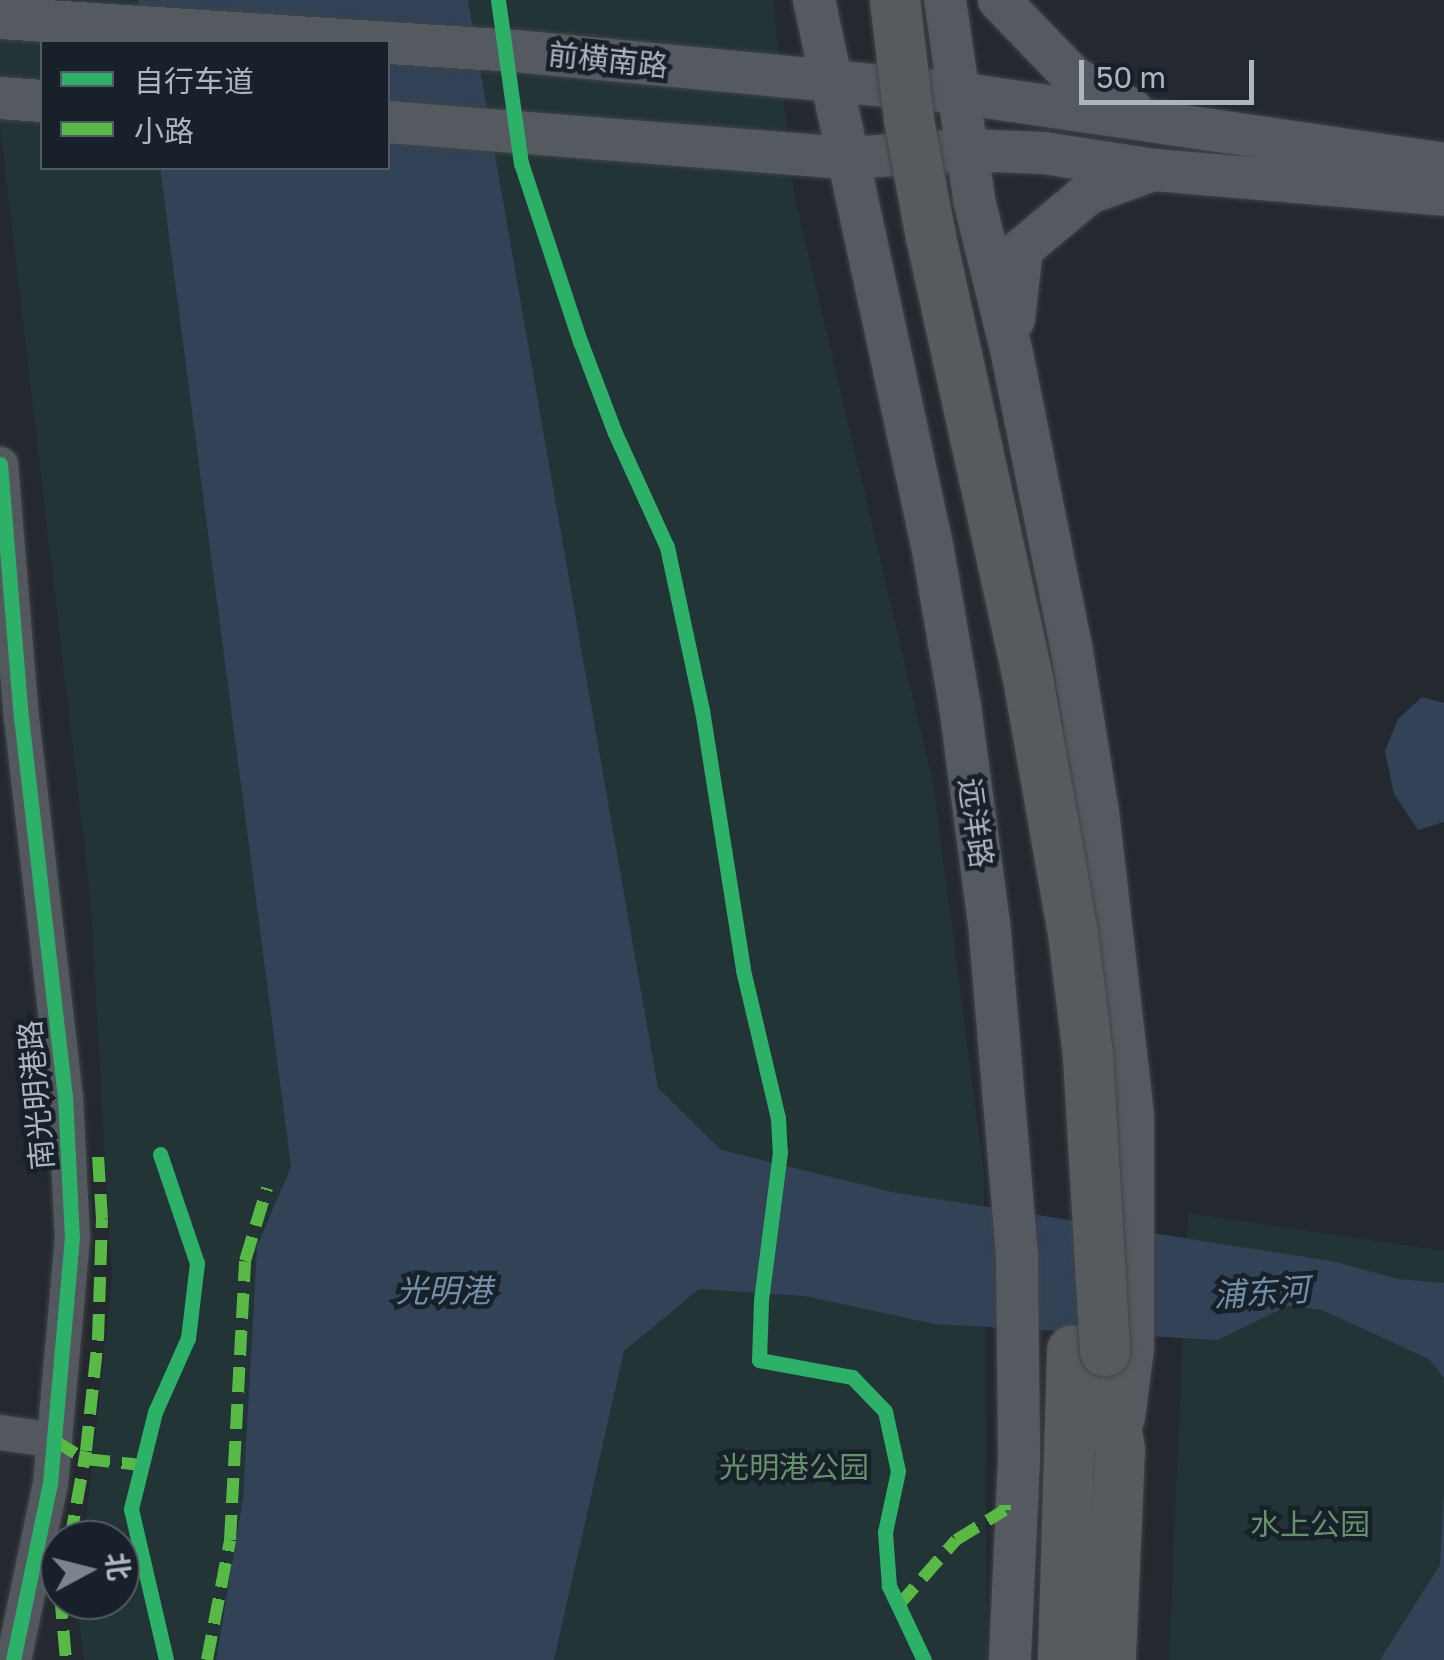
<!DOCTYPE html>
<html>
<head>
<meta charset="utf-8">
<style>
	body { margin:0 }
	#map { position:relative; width:1444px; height:1660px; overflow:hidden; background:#24292f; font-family:"Golos Text","Noto Sans SC",sans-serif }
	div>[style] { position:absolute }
	.green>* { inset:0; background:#223435 }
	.water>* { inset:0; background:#324357 }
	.river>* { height:42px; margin:-21px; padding:0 21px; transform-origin:21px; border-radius:21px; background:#324357 }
	.roads { filter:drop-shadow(0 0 2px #404348) drop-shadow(0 0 2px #404348) }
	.minor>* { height:35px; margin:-17.5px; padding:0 17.5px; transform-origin:17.5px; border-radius:17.5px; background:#53585e }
	.major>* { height:42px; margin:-21px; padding:0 21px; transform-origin:21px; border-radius:21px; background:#555a60 }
	.highway>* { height:50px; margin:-25px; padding:0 25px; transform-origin:25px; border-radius:25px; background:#585b5e }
	.bridges { filter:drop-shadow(0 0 2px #40454b) drop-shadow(0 0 2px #40454b) }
	.highway-bridge>* { height:50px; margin:-25px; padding:0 25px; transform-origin:25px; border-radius:25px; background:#585b5e }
	.quiet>* { height:12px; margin-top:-6px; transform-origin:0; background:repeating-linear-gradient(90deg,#58b947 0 25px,transparent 0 37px) }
	.cycleway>* { height:15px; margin:-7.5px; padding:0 7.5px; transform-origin:7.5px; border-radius:7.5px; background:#2db169 }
	span { translate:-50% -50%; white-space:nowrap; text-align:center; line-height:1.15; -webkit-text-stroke:9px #182029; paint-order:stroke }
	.street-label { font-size:30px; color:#acb6c2 }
	.park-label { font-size:30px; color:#65916c }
	.water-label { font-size:32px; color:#748eaa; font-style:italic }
	.legend { position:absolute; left:40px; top:40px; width:350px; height:130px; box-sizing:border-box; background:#182029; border:2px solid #535c66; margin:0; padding:12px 18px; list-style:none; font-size:30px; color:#acb6c2 }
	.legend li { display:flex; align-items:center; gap:20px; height:50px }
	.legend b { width:50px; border:2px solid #535c66 }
	.north { position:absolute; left:40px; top:1520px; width:100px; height:100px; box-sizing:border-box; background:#182029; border:2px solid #535c66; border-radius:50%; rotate:83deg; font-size:28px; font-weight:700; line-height:40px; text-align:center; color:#acb6c2 }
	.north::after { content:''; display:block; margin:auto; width:35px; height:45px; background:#7c858f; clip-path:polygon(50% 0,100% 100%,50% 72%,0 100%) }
	.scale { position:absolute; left:1079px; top:60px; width:175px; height:45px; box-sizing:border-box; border:5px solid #acb6c2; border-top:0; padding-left:12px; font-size:30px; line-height:35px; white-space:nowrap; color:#acb6c2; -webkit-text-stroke:8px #182029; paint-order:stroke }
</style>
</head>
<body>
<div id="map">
	<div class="green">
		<i style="clip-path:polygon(0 0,138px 0,144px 42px,42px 42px,42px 168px,160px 168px,291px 1167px,257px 1246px,243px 1498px,216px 1660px,84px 1660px,76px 1600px,120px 1600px,120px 1540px,84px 1540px,112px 1279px,90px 894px,0 125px)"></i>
		<i style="clip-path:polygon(468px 0,773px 0,794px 194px,933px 783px,984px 1173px,987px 1660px,554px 1660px,624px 1351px,658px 1088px)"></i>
		<i style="clip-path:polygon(1188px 1213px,1444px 1251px,1444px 1660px,1169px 1660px)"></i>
	</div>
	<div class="water">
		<i style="clip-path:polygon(138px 0,468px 0,658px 1088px,721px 1150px,892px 1192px,1336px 1262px,1398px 1279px,1444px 1283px,1444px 1378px,1397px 1318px,1288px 1306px,1217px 1340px,935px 1324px,805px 1296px,699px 1289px,624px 1351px,554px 1660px,216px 1660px,243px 1498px,257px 1246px,291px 1167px,160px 168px,388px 168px,388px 42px,144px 42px)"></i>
		<i style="clip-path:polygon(1422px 697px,1444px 703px,1444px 822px,1418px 830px,1394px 794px,1385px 751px,1398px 719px)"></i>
		<i style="clip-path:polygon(1444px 1490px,1444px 1660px,1380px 1660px,1440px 1565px)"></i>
	</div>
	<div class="river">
		<i style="left:1335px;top:1293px;width:120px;rotate:24.6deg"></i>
	</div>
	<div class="roads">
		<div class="minor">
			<i style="left:0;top:464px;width:254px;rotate:85.3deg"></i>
			<i style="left:21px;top:717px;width:382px;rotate:83.4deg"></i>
			<i style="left:65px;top:1096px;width:141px;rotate:87.2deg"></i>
			<i style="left:72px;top:1237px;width:247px;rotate:95.1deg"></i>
			<i style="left:50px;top:1483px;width:181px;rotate:101.8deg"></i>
			<i style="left:0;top:1432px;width:55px;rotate:8.4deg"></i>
		</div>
		<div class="major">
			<i style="left:814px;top:0;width:563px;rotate:77.79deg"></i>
			<i style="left:933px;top:550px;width:158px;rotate:80.2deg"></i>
			<i style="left:960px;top:706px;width:218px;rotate:82.4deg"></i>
			<i style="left:989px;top:922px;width:335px;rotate:85.2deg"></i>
			<i style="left:1017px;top:1256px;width:203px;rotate:89.4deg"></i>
			<i style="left:1019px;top:1459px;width:201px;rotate:92.6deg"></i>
			<i style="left:945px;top:0;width:202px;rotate:81.7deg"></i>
			<i style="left:974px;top:200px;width:154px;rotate:76.1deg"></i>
			<i style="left:1011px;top:349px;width:309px;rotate:78.6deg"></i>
			<i style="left:1072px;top:652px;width:162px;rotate:80.8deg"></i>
			<i style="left:1098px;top:812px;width:306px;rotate:83.4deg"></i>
			<i style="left:1133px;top:1116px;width:232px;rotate:90deg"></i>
			<i style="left:1133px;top:1348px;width:70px;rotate:97.4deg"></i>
			<i style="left:999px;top:0;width:107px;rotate:46.1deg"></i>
			<i style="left:1073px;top:77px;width:68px;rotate:29.2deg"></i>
			<i style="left:0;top:18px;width:516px;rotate:3.67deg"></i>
			<i style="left:515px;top:51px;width:445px;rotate:5.4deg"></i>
			<i style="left:958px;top:93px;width:491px;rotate:8.3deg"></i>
			<i style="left:0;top:98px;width:42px;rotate:4.1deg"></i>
			<i style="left:388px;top:122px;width:462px;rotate:4.5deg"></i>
			<i style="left:849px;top:158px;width:118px;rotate:-3.9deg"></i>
			<i style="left:967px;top:150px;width:77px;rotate:2.2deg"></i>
			<i style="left:1044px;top:153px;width:112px;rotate:8.7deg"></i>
			<i style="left:1155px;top:170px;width:290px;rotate:4.9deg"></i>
			<i style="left:1014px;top:319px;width:70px;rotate:-83.5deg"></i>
			<i style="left:1022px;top:249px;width:87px;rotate:-39.9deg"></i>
			<i style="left:1089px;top:193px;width:62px;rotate:-19.9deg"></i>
		</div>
		<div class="highway">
			<i style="left:1105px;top:1352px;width:99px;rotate:81.3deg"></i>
			<i style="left:1120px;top:1450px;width:210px;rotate:92.5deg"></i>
			<i style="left:1063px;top:1660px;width:310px;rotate:-88.3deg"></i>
		</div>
	</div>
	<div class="bridges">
		<div class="highway-bridge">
			<i style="left:895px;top:0;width:121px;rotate:83.3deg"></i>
			<i style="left:909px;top:120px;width:119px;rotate:79.4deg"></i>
			<i style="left:931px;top:237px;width:458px;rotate:77.6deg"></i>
			<i style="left:1029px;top:684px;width:253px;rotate:80deg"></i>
			<i style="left:1073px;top:933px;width:123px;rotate:83deg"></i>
			<i style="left:1088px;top:1055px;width:297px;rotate:86.7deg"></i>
		</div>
	</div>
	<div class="quiet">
		<i style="left:54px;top:1440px;width:36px;rotate:32deg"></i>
		<i style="left:85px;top:1459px;width:57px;rotate:6deg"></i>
		<i style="left:70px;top:1540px;width:90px;rotate:-79.8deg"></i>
		<i style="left:86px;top:1451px;width:113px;rotate:-83.9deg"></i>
		<i style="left:98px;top:1339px;width:120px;rotate:-88.1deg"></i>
		<i style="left:102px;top:1219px;width:64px;rotate:-93.6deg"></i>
		<i style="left:60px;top:1594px;width:66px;rotate:84.8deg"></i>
		<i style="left:898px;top:1606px;width:88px;rotate:-48.7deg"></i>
		<i style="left:956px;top:1540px;width:57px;rotate:-31.5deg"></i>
		<i style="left:1005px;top:1510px;width:5px;rotate:-90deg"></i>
		<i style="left:207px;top:1660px;width:122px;rotate:-79.1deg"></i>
		<i style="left:230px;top:1540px;width:279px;rotate:-86.9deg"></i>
		<i style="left:245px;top:1261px;width:76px;rotate:-73.2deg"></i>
	</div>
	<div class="cycleway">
		<i style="left:498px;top:0;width:165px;rotate:82deg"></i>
		<i style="left:521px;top:163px;width:188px;rotate:71.7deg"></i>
		<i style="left:580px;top:341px;width:98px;rotate:69.2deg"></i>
		<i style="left:615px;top:433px;width:125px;rotate:65.5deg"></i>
		<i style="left:667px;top:547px;width:167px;rotate:77.9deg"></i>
		<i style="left:702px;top:710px;width:263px;rotate:81deg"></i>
		<i style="left:743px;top:970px;width:152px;rotate:76.7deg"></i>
		<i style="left:778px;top:1118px;width:34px;rotate:87deg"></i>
		<i style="left:780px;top:1152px;width:150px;rotate:97.3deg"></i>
		<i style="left:761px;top:1301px;width:59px;rotate:91.9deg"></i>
		<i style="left:759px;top:1360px;width:95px;rotate:10.4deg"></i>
		<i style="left:852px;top:1377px;width:47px;rotate:45.9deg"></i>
		<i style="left:885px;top:1411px;width:61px;rotate:77.8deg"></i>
		<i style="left:898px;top:1471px;width:62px;rotate:102deg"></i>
		<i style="left:885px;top:1532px;width:54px;rotate:85.8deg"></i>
		<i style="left:889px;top:1586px;width:82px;rotate:64.7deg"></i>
		<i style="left:0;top:464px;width:254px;rotate:85.3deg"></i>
		<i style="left:21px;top:717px;width:382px;rotate:83.4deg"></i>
		<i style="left:65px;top:1096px;width:141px;rotate:87.2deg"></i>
		<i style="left:72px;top:1237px;width:247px;rotate:95.1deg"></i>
		<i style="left:50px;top:1483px;width:181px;rotate:101.8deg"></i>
		<i style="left:160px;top:1154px;width:115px;rotate:71.3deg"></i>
		<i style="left:197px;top:1263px;width:76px;rotate:96.8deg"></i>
		<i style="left:188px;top:1338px;width:81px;rotate:114deg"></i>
		<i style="left:155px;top:1412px;width:100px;rotate:103.9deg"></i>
		<i style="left:131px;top:1509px;width:155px;rotate:76.9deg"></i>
	</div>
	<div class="street-label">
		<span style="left:608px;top:60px;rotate:6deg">前横南路</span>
		<span style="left:976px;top:823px;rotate:82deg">远洋路</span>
		<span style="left:36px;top:1095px;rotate:-95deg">南光明港路</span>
	</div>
	<div class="park-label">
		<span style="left:794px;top:1467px">光明港公园</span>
		<span style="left:1310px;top:1524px">水上公园</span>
	</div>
	<div class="water-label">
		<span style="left:444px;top:1290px">光明港</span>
		<span style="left:1261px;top:1292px;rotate:-4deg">浦东河</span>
	</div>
	<ul class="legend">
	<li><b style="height:12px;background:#2db169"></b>自行车道</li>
	<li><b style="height:12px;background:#58b947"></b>小路</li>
	</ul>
	<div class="north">北</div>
	<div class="scale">50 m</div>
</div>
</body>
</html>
